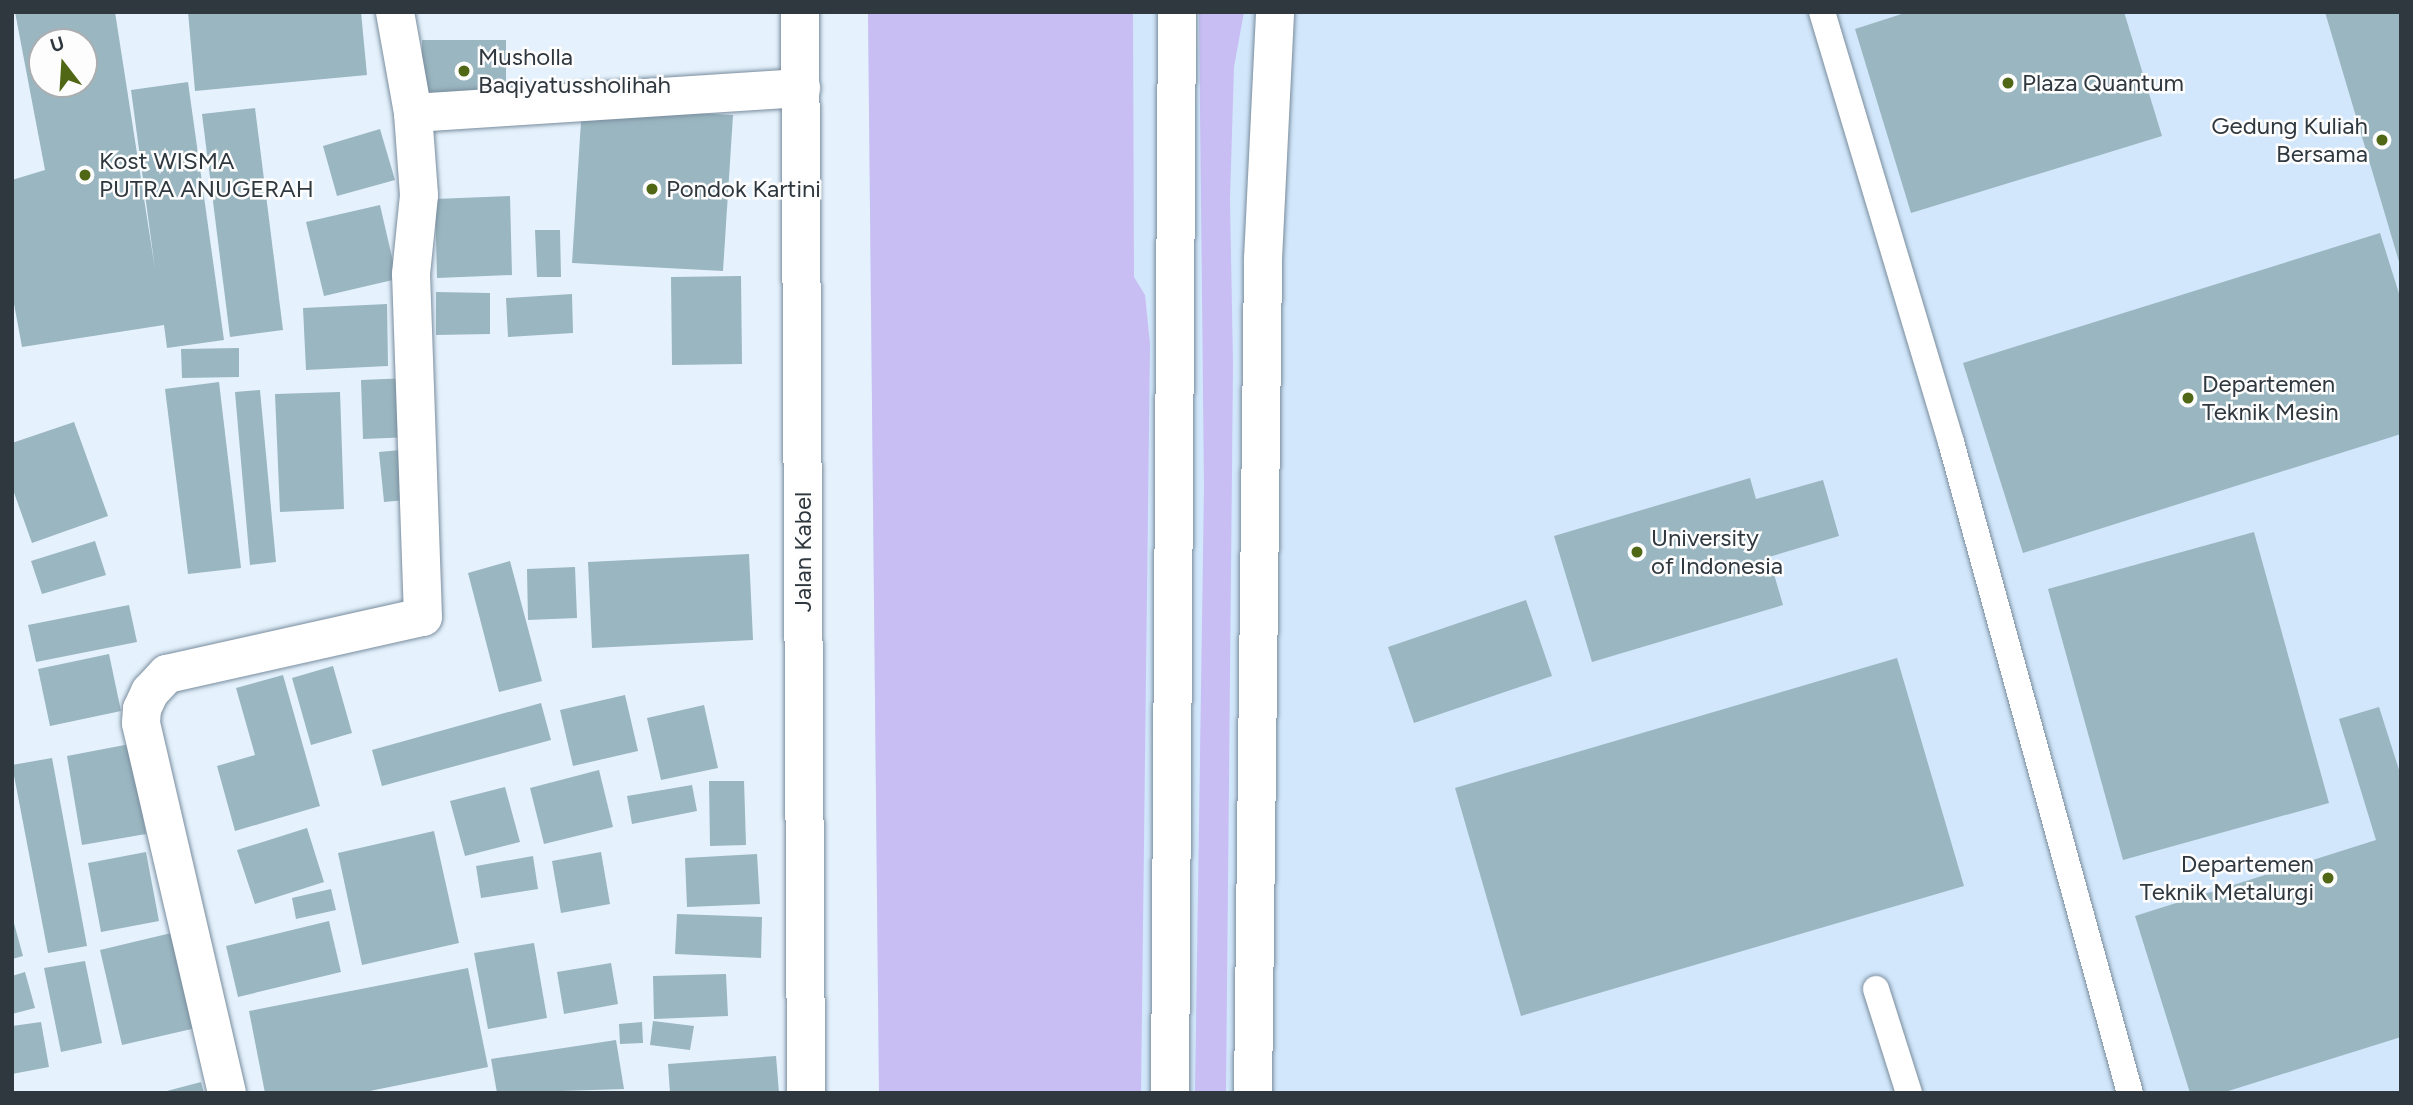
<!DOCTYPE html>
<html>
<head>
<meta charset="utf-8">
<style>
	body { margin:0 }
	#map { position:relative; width:2413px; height:1105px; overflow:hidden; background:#e5f2fd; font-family:Figtree,sans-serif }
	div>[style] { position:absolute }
	.built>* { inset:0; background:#d2e7fb }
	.green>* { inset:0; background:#c8bef3 }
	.building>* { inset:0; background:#9ab6c0 }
	.roads { filter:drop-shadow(0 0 2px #798c9d) drop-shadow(0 0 2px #798c9d) }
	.service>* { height:26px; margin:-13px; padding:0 13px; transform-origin:13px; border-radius:13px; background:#fff }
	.minor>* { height:38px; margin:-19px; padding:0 19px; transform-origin:19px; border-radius:19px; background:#fff }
	.dots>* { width:19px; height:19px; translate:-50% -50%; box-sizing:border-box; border:4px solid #fdfdfd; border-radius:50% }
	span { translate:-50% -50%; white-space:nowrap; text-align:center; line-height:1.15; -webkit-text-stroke:5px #fdfdfd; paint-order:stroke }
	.poi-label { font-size:24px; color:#2f383f }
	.left { translate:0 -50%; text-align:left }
	.right { translate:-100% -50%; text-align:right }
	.street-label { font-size:24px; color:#2f383f }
	.frame { position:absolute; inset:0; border:14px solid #2f383f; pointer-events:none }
	.north { position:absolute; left:28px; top:28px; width:70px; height:70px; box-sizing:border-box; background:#fdfdfd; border:2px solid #abaeb1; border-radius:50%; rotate:343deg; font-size:19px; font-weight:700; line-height:28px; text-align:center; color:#2f383f }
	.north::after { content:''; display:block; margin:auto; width:24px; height:32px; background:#506716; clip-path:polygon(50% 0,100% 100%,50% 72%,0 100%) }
</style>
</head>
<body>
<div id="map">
	<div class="built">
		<i style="clip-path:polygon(868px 12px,2401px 12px,2401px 1093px,879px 1093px)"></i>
	</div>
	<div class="green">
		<i style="clip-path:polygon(868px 12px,1133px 12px,1134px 277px,1145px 295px,1150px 344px,1141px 1093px,879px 1093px)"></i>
		<i style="clip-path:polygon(1199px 12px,1244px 12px,1234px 67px,1230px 199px,1233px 364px,1226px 1093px,1195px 1093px,1204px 487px)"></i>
	</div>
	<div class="building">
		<i style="clip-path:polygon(evenodd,15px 12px,115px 12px,155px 269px,131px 90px,188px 82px,224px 340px,167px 348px,164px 325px,22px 347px,12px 293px,12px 180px,45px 170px,15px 12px,42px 42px,84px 42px,84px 84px,42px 84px,42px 42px)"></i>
		<i style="clip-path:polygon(188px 12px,361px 12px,367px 75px,195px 91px)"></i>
		<i style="clip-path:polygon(1908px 12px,2124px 12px,2162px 136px,1911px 213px,1855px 29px)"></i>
		<i style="clip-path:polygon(2325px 12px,2401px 12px,2401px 264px,2400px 265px)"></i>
		<i style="clip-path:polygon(422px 40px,506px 40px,506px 103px,422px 103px)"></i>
		<i style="clip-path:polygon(582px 106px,733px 115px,723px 271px,572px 263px)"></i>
		<i style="clip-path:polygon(255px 108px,283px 330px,230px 337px,202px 114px)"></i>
		<i style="clip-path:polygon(380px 129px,395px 180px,337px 196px,323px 146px)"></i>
		<i style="clip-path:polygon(510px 196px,512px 275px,437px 278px,435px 199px)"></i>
		<i style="clip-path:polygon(380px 205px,397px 279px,324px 296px,306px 222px)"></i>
		<i style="clip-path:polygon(535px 230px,560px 230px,561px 277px,537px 277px)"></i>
		<i style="clip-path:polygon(2380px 233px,2401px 300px,2401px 434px,2023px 553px,1963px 363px)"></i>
		<i style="clip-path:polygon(741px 276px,742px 364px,672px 365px,671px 277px)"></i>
		<i style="clip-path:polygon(436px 292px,490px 293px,490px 334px,436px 335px)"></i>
		<i style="clip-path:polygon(572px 294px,573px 333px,508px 337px,506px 298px)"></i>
		<i style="clip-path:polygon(387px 304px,388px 366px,306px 370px,303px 308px)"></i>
		<i style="clip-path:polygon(239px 348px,239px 377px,182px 378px,181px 349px)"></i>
		<i style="clip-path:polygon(409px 378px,412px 437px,363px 439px,361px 380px)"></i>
		<i style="clip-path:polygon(219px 382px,241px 568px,188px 574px,165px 389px)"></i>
		<i style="clip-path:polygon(260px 390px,276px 562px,250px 565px,235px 392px)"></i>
		<i style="clip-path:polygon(340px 392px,344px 509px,280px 512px,275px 394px)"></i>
		<i style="clip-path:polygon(74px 422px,108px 516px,32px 543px,12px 487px,12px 443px)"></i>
		<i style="clip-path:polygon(411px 449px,417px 499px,384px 502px,379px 452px)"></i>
		<i style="clip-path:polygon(1750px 478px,1756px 499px,1823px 480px,1839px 536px,1769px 557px,1783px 605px,1592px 662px,1554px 536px)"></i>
		<i style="clip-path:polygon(2254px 532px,2329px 803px,2123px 860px,2048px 589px)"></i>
		<i style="clip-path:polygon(95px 541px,106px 575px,42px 594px,31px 561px)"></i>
		<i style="clip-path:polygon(749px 554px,753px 640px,592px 648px,588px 562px)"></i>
		<i style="clip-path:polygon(510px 561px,542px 681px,499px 692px,468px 573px)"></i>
		<i style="clip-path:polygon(575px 567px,577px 618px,528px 620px,527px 569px)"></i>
		<i style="clip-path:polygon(1526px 600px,1552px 676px,1414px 723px,1388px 647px)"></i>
		<i style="clip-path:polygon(129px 605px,137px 642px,36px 662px,28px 625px)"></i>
		<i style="clip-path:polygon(109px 654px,121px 711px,50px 726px,38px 669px)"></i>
		<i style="clip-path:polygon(1897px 658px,1964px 886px,1521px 1016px,1455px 788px)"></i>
		<i style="clip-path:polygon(333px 666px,352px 733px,311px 745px,292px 678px)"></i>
		<i style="clip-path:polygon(283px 675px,320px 806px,235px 831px,217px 766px,255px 755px,236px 688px)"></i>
		<i style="clip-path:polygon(625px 695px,638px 751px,573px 766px,560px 710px)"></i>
		<i style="clip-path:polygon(541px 703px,551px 740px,382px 786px,372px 750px)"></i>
		<i style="clip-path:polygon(704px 705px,718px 768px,661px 780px,647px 718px)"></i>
		<i style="clip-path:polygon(2379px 707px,2401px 776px,2401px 1037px,2222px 1093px,2190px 1093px,2135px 916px,2376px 840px,2339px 719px)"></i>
		<i style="clip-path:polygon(130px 744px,146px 834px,82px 845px,67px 756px)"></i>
		<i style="clip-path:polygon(52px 758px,87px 946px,48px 953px,12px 765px)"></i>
		<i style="clip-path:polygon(599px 770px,613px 827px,544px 844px,530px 788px)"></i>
		<i style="clip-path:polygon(709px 781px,744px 781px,746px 845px,710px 846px)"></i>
		<i style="clip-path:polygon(692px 785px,697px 811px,632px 824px,627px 796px)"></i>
		<i style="clip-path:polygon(505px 787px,520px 842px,465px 856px,450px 801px)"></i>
		<i style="clip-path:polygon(307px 828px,324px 882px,255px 904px,237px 850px)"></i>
		<i style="clip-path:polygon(434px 831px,459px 943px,362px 965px,338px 853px)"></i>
		<i style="clip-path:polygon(146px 852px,159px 921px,101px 932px,88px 863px)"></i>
		<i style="clip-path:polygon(601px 852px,610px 904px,561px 913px,552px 861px)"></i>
		<i style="clip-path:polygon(757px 854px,760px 904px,687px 907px,685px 858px)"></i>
		<i style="clip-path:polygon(533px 856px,538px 889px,481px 898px,476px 866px)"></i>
		<i style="clip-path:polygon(331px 889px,336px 910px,296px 919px,292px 898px)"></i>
		<i style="clip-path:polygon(677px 914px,762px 917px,761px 958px,675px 954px)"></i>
		<i style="clip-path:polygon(12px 916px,23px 956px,12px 959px)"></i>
		<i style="clip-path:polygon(329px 921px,341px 972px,238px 997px,226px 946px)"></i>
		<i style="clip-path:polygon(188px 929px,209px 1025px,122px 1045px,100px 950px)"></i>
		<i style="clip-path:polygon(534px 943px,547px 1018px,488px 1029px,474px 953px)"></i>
		<i style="clip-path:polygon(85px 961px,102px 1043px,61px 1052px,44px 968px)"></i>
		<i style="clip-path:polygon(611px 963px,618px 1004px,564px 1014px,557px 972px)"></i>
		<i style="clip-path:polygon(468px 968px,488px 1067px,360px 1093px,265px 1093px,249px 1011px)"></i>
		<i style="clip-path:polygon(25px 972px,35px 1008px,12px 1014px,12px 976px)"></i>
		<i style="clip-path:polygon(726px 974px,728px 1016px,654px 1019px,653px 976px)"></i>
		<i style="clip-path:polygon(653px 1021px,694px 1026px,690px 1050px,650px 1045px)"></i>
		<i style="clip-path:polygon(41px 1022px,49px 1067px,12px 1074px,12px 1026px)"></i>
		<i style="clip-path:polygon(642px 1022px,643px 1043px,620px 1044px,619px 1024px)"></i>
		<i style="clip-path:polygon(616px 1040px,624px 1089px,497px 1093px,491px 1059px)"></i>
		<i style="clip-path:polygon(776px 1056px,779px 1093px,670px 1093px,668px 1064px)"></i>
		<i style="clip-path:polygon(201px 1082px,204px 1093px,163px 1093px,163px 1092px)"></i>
	</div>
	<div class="roads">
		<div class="service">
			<i style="left:1822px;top:12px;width:449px;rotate:73.3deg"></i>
			<i style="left:1951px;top:442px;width:675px;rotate:74.63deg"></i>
			<i style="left:1876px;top:989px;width:109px;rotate:72.4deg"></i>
		</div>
		<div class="minor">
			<i style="left:800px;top:12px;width:1081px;rotate:89.68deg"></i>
			<i style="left:413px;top:113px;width:389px;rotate:-3.7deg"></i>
			<i style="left:227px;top:1093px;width:380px;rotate:-103.1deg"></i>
			<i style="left:141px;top:723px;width:14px;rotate:-86deg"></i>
			<i style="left:142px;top:709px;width:19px;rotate:-65deg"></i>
			<i style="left:150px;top:692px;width:25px;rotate:-47deg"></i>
			<i style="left:167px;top:674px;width:262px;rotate:-12.6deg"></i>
			<i style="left:423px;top:617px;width:343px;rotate:-92deg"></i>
			<i style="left:411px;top:274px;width:79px;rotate:-84.2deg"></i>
			<i style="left:419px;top:195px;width:82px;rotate:-94.2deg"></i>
			<i style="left:413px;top:113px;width:103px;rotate:-100.1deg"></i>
			<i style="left:1170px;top:1093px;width:1081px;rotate:-89.63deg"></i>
			<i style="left:1253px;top:1093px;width:834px;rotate:-89.31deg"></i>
			<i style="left:1263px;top:259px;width:247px;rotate:-87.2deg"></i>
		</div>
	</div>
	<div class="dots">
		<i style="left:464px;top:71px;background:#506716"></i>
		<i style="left:2008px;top:83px;background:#506716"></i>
		<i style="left:2382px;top:140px;background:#506716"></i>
		<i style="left:85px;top:175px;background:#506716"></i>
		<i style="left:652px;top:189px;background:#506716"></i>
		<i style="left:2188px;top:398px;background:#506716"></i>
		<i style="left:1637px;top:552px;background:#506716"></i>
		<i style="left:2328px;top:878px;background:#506716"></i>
	</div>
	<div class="poi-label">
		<span class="left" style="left:478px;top:71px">Musholla<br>Baqiyatussholihah</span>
		<span class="left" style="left:2022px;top:83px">Plaza Quantum</span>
		<span class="right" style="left:2368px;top:140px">Gedung Kuliah<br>Bersama</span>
		<span class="left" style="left:99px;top:175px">Kost WISMA<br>PUTRA ANUGERAH</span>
		<span class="left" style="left:666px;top:189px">Pondok Kartini</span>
		<span class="left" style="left:2202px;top:398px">Departemen<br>Teknik Mesin</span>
		<span class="left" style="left:1651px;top:552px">University<br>of Indonesia</span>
		<span class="right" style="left:2314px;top:878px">Departemen<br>Teknik Metalurgi</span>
	</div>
	<div class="street-label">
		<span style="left:803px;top:552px;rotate:-90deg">Jalan Kabel</span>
	</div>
	<div class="frame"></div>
	<div class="north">U</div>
</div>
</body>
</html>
